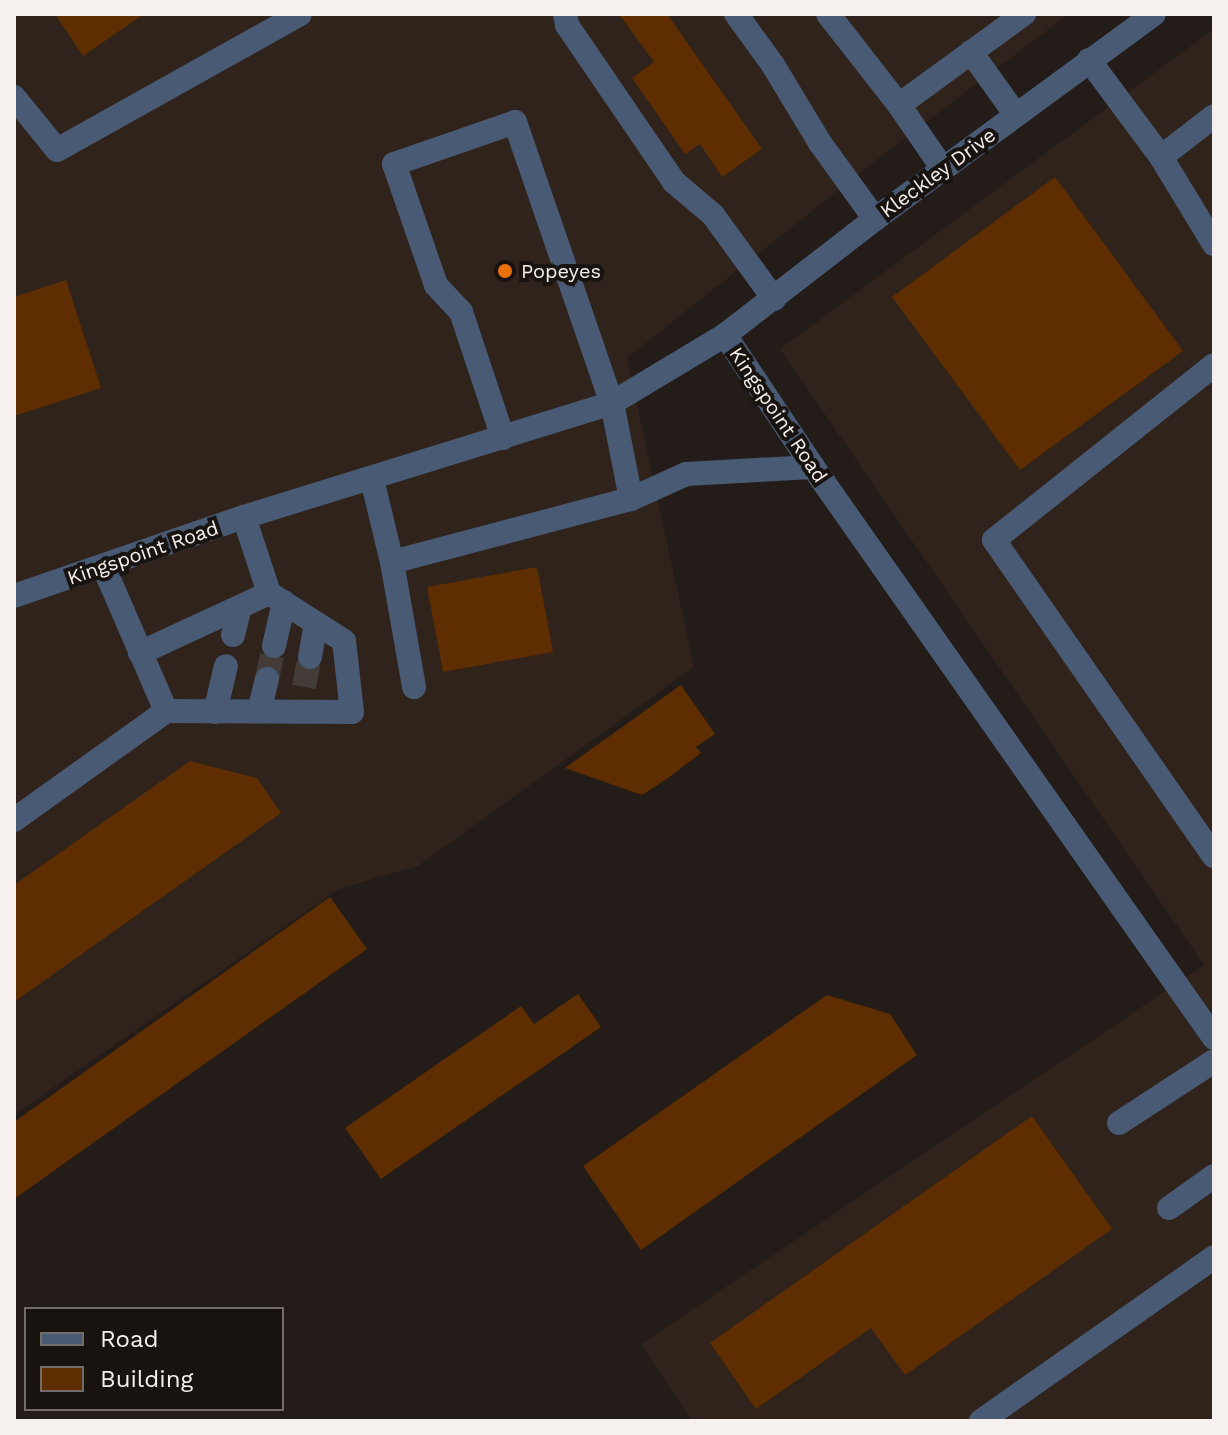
<!DOCTYPE html>
<html>
<head>
<meta charset="utf-8">
<style>
	body { margin:0 }
	#map { position:relative; width:1228px; height:1435px; overflow:hidden; background:#231c18; font-family:"Work Sans",sans-serif }
	div>[style] { position:absolute }
	.built>* { inset:0; background:#2f231b }
	.building>* { inset:0; background:#5e2e01 }
	.minor-tunnel>* { height:24px; margin-top:-12px; transform-origin:0; background:repeating-linear-gradient(90deg,#433c38 0 24px,transparent 0 36px) }
	.minor>* { height:24px; margin:-12px; padding:0 12px; transform-origin:12px; border-radius:12px; background:#485a74 }
	.dots>* { width:22px; height:22px; translate:-50% -50%; box-sizing:border-box; border:4px solid #19130f; border-radius:50% }
	span { translate:-50% -50%; white-space:nowrap; text-align:center; line-height:1.15; -webkit-text-stroke:8px #19130f; paint-order:stroke }
	.street-label { font-size:20px; color:#f6f1ee }
	.poi-label { font-size:20px; color:#f6f1ee }
	.left { translate:0 -50%; text-align:left }
	.frame { position:absolute; inset:0; border:16px solid #f6f1ee; pointer-events:none }
	.legend { position:absolute; left:24px; top:1307px; width:260px; height:104px; box-sizing:border-box; background:#19130f; border:2px solid #716c68; margin:0; padding:10px 14px; list-style:none; font-size:24px; color:#f6f1ee }
	.legend li { display:flex; align-items:center; gap:16px; height:40px }
	.legend b { width:40px; border:2px solid #716c68 }
</style>
</head>
<body>
<div id="map">
	<div class="built">
		<i style="clip-path:polygon(14px 14px,1069px 14px,884px 154px,627px 358px,694px 667px,418px 866px,339px 889px,14px 1115px)"></i>
		<i style="clip-path:polygon(1214px 29px,1214px 1421px,692px 1421px,641px 1344px,1204px 965px,780px 349px)"></i>
	</div>
	<div class="building">
		<i style="clip-path:polygon(55px 14px,144px 14px,83px 56px)"></i>
		<i style="clip-path:polygon(619px 14px,667px 14px,762px 149px,722px 177px,700px 144px,685px 154px,632px 78px,654px 62px)"></i>
		<i style="clip-path:polygon(1055px 177px,1183px 351px,1020px 470px,892px 297px)"></i>
		<i style="clip-path:polygon(66px 280px,101px 388px,14px 416px,14px 297px)"></i>
		<i style="clip-path:polygon(537px 567px,553px 652px,443px 672px,427px 587px)"></i>
		<i style="clip-path:polygon(681px 685px,715px 734px,696px 747px,701px 753px,668px 778px,642px 795px,565px 768px)"></i>
		<i style="clip-path:polygon(190px 761px,257px 778px,281px 813px,14px 1002px,14px 885px)"></i>
		<i style="clip-path:polygon(330px 897px,367px 949px,14px 1199px,14px 1122px)"></i>
		<i style="clip-path:polygon(578px 994px,601px 1027px,381px 1179px,345px 1128px,521px 1006px,534px 1024px)"></i>
		<i style="clip-path:polygon(827px 995px,890px 1014px,917px 1055px,641px 1250px,583px 1166px)"></i>
		<i style="clip-path:polygon(1032px 1116px,1112px 1229px,905px 1375px,871px 1328px,756px 1409px,710px 1343px)"></i>
	</div>
	<div class="minor-tunnel">
		<i style="left:267px;top:679px;width:34px;rotate:-78deg"></i>
		<i style="left:304px;top:687px;width:31px;rotate:-79deg"></i>
	</div>
	<div class="minor">
		<i style="left:565px;top:14px;width:11px;rotate:80deg"></i>
		<i style="left:567px;top:25px;width:190px;rotate:55.7deg"></i>
		<i style="left:674px;top:182px;width:51px;rotate:40.2deg"></i>
		<i style="left:713px;top:215px;width:104px;rotate:54deg"></i>
		<i style="left:736px;top:14px;width:63px;rotate:54deg"></i>
		<i style="left:773px;top:65px;width:91px;rotate:58.9deg"></i>
		<i style="left:820px;top:143px;width:94px;rotate:54.1deg"></i>
		<i style="left:828px;top:14px;width:115px;rotate:52deg"></i>
		<i style="left:899px;top:105px;width:155px;rotate:-36.1deg"></i>
		<i style="left:971px;top:52px;width:77px;rotate:54.5deg"></i>
		<i style="left:1089px;top:60px;width:121px;rotate:53.4deg"></i>
		<i style="left:1161px;top:157px;width:102px;rotate:58.7deg"></i>
		<i style="left:14px;top:97px;width:68px;rotate:50.9deg"></i>
		<i style="left:57px;top:150px;width:278px;rotate:-29.2deg"></i>
		<i style="left:899px;top:105px;width:78px;rotate:55.5deg"></i>
		<i style="left:1161px;top:157px;width:67px;rotate:-37.7deg"></i>
		<i style="left:725px;top:335px;width:159px;rotate:56.3deg"></i>
		<i style="left:813px;top:467px;width:698px;rotate:54.92deg"></i>
		<i style="left:1214px;top:365px;width:281px;rotate:141.5deg"></i>
		<i style="left:994px;top:540px;width:385px;rotate:55.2deg"></i>
		<i style="left:503px;top:438px;width:133px;rotate:-108.4deg"></i>
		<i style="left:461px;top:312px;width:37px;rotate:-133deg"></i>
		<i style="left:436px;top:285px;width:128px;rotate:-109.1deg"></i>
		<i style="left:394px;top:164px;width:128px;rotate:-19.1deg"></i>
		<i style="left:515px;top:122px;width:297px;rotate:71deg"></i>
		<i style="left:612px;top:403px;width:98px;rotate:78.8deg"></i>
		<i style="left:372px;top:479px;width:85px;rotate:76.5deg"></i>
		<i style="left:392px;top:562px;width:127px;rotate:80deg"></i>
		<i style="left:392px;top:562px;width:247px;rotate:-14.8deg"></i>
		<i style="left:631px;top:499px;width:60px;rotate:-24.4deg"></i>
		<i style="left:686px;top:474px;width:127px;rotate:-3.2deg"></i>
		<i style="left:14px;top:596px;width:243px;rotate:-19deg"></i>
		<i style="left:244px;top:517px;width:385px;rotate:-17.2deg"></i>
		<i style="left:612px;top:403px;width:132px;rotate:-31deg"></i>
		<i style="left:725px;top:335px;width:190px;rotate:-37.7deg"></i>
		<i style="left:875px;top:219px;width:346px;rotate:-36.3deg"></i>
		<i style="left:233px;top:635px;width:29px;rotate:-76deg"></i>
		<i style="left:274px;top:646px;width:45px;rotate:-77.2deg"></i>
		<i style="left:140px;top:653px;width:142px;rotate:-24.9deg"></i>
		<i style="left:269px;top:593px;width:80px;rotate:-108.2deg"></i>
		<i style="left:310px;top:657px;width:34px;rotate:-80deg"></i>
		<i style="left:166px;top:711px;width:186px;rotate:0.3deg"></i>
		<i style="left:352px;top:712px;width:71px;rotate:-96.4deg"></i>
		<i style="left:344px;top:641px;width:89px;rotate:-147.4deg"></i>
		<i style="left:259px;top:711px;width:33px;rotate:-76deg"></i>
		<i style="left:215px;top:712px;width:47px;rotate:-76.6deg"></i>
		<i style="left:14px;top:820px;width:187px;rotate:-35.6deg"></i>
		<i style="left:166px;top:711px;width:156px;rotate:-113.4deg"></i>
		<i style="left:1119px;top:1123px;width:113px;rotate:-33.1deg"></i>
		<i style="left:1169px;top:1208px;width:55px;rotate:-35.4deg"></i>
		<i style="left:981px;top:1421px;width:285px;rotate:-35.1deg"></i>
	</div>
	<div class="dots">
		<i style="left:505px;top:271px;background:#e8710a"></i>
	</div>
	<div class="street-label">
		<span style="left:938px;top:173px;rotate:-36deg">Kleckley Drive</span>
		<span style="left:778px;top:415px;rotate:56deg">Kingspoint Road</span>
		<span style="left:143px;top:553px;rotate:-19deg">Kingspoint Road</span>
	</div>
	<div class="poi-label">
		<span class="left" style="left:521px;top:271px">Popeyes</span>
	</div>
	<div class="frame"></div>
	<ul class="legend">
	<li><b style="height:10px;background:#485a74"></b>Road</li>
	<li><b style="height:22px;background:#5e2e01"></b>Building</li>
	</ul>
</div>
</body>
</html>
